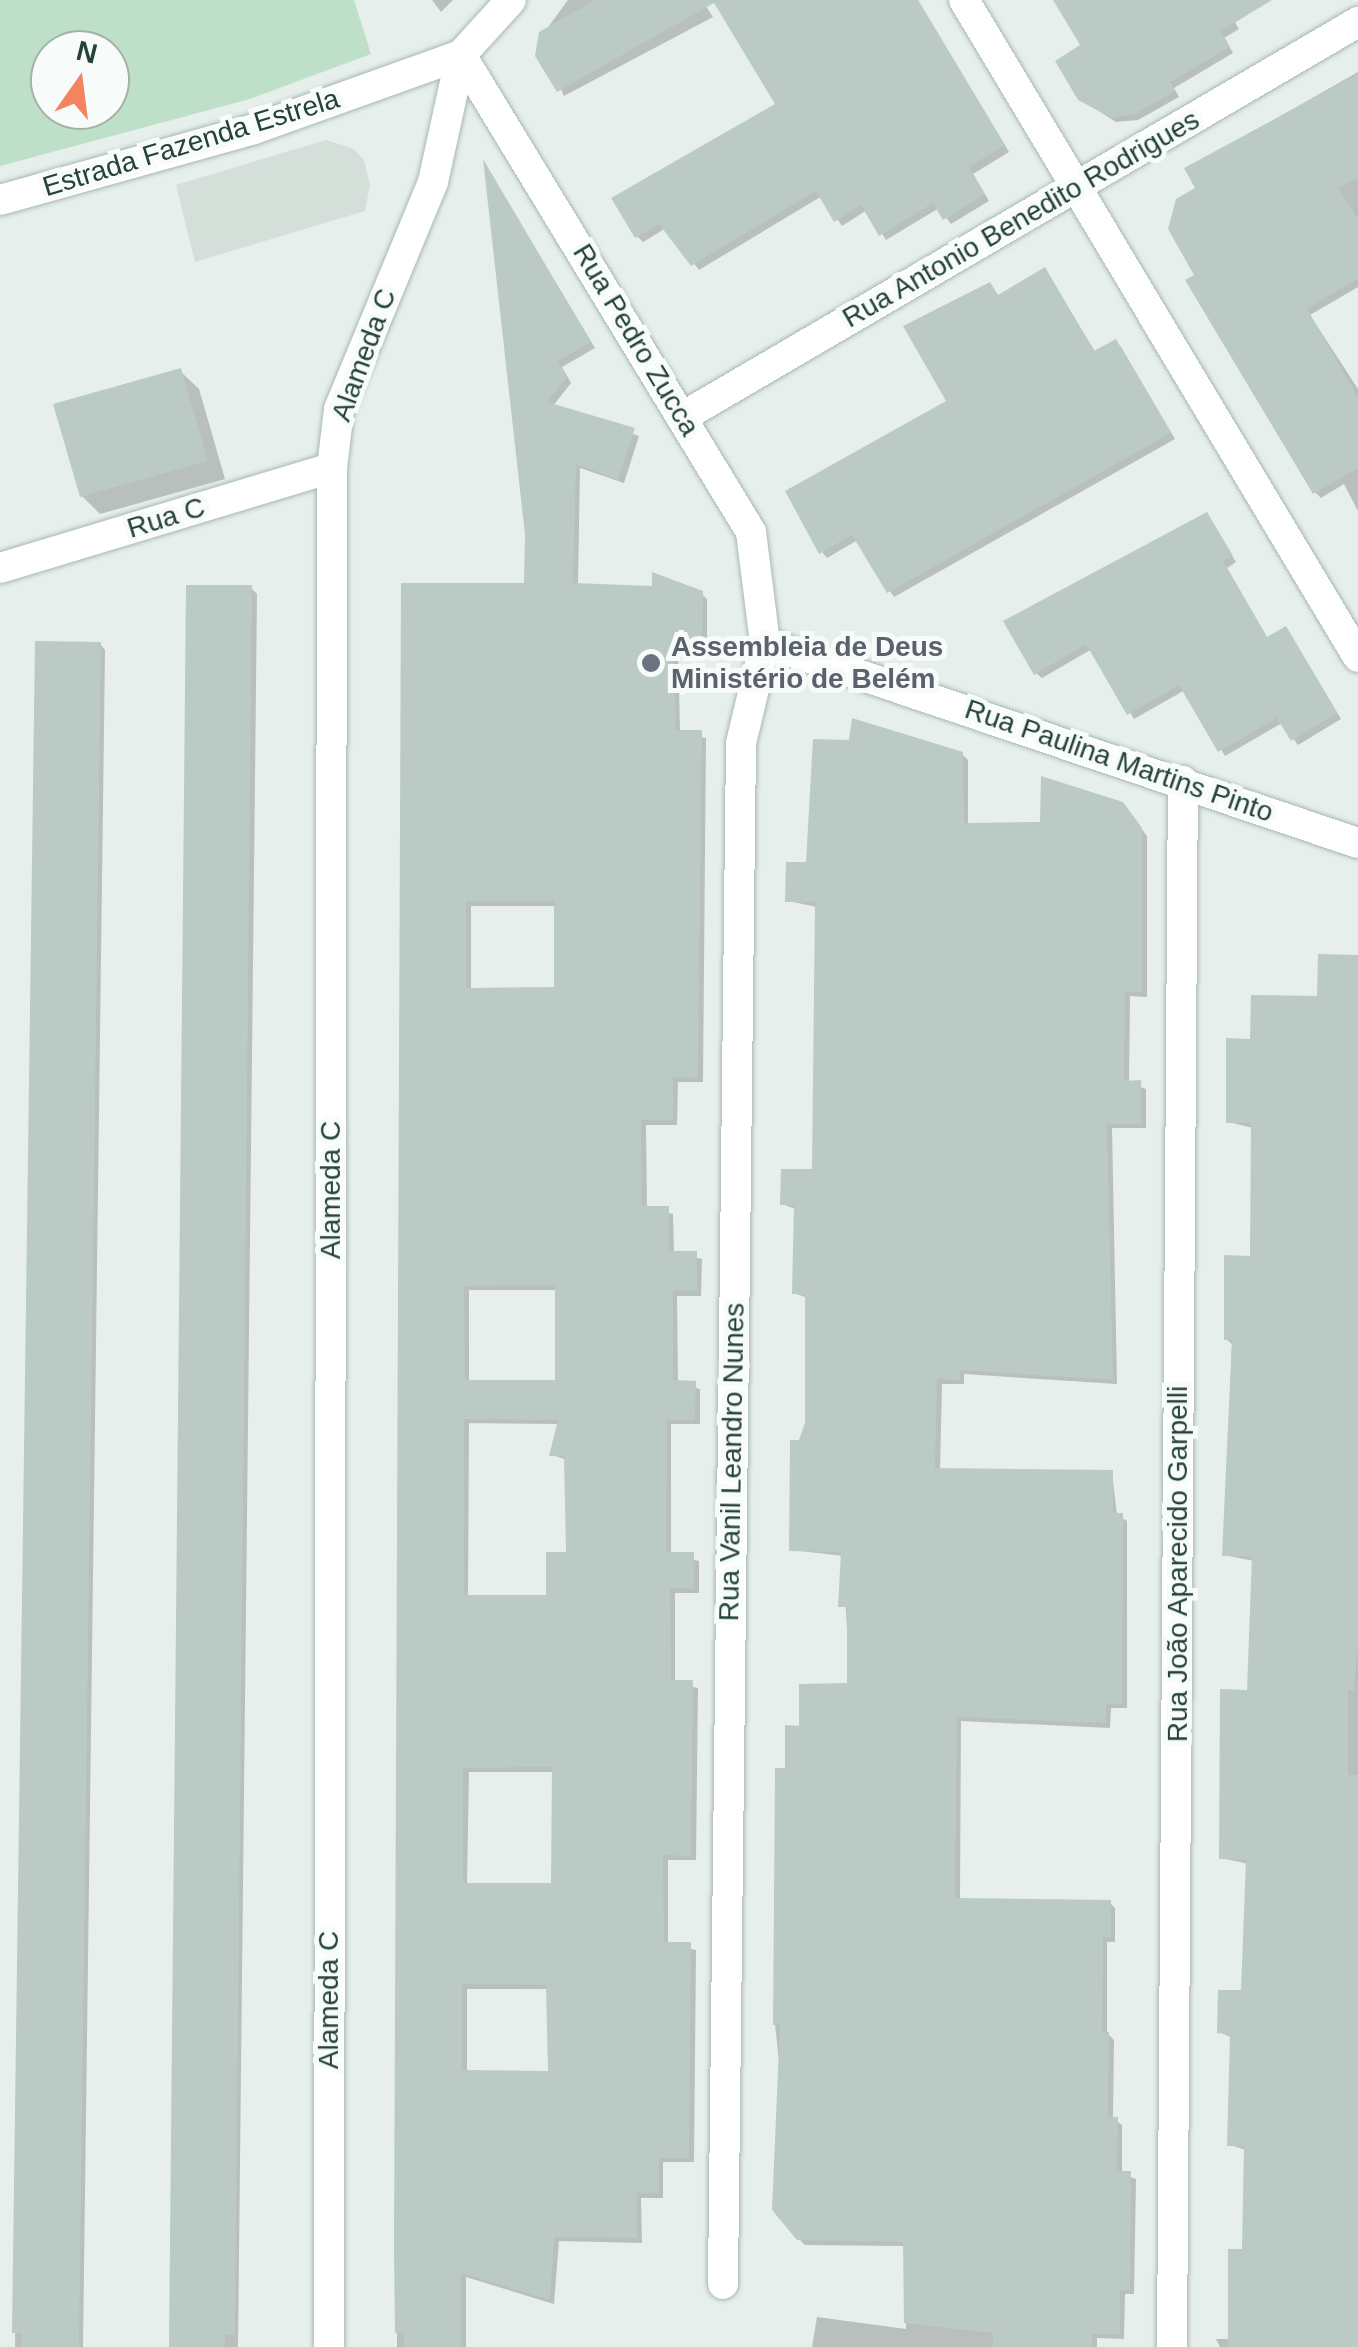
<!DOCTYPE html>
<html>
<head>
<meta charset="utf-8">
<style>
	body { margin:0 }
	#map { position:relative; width:1358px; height:2347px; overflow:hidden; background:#e6efeb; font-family:Arial,sans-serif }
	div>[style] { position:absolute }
	.built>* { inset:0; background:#d4dfda }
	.green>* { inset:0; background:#bfe0c8 }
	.shadow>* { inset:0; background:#0003 }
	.building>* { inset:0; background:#bbcac4 }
	.roads { filter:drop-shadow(0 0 2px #a8b8b2) drop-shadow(0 0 2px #a8b8b2) }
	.minor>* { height:30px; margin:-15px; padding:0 15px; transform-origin:15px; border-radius:15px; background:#fff }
	.dots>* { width:28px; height:28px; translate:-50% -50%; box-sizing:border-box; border:5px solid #f7fbf9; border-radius:50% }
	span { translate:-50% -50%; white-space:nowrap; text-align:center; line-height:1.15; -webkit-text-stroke:10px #f7fbf9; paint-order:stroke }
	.street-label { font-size:28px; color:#24423a }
	.worship-label { font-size:28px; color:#5b616d; font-weight:700 }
	.left { translate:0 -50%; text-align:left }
	.north { position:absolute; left:30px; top:30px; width:100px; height:100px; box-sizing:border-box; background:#f7fbf9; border:2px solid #a3b1ad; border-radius:50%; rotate:14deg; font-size:28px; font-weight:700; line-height:40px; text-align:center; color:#24423a }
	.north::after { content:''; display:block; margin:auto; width:35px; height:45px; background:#f4845f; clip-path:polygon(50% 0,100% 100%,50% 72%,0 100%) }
</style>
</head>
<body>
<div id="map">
	<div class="built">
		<i style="clip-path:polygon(326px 140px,354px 149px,364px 160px,370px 185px,365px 211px,195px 262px,176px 185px)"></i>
	</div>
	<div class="green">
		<i style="clip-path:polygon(evenodd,0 0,354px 0,371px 54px,250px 99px,0 166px,0 0,110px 50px,110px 110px,50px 110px,50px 50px,110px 50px)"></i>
	</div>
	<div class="shadow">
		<i style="clip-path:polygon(432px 0,453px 0,441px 12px)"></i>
		<i style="clip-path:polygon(568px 0,702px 0,713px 17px,564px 96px,540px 38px)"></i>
		<i style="clip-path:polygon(730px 0,918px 0,1009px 152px,973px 174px,989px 201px,951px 224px,939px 208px,886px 240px,867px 210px,842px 226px,822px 196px,699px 270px,666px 228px,643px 242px,637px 236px,779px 104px)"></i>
		<i style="clip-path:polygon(1056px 0,1221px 0,1239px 29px,1224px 38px,1233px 53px,1174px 88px,1179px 97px,1138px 120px,1116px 122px,1080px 99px,1083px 46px)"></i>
		<i style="clip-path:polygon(1358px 72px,1358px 287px,1310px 315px,1358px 389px,1358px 511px,1344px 484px,1321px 498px,1315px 492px,1197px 276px,1198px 189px,1187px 169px)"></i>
		<i style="clip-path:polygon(evenodd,486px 166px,595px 348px,562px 367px,571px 383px,553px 406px,639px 436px,624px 483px,580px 468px,578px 586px,701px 593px,707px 599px,707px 643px,678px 643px,680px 733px,706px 738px,703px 1082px,678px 1082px,677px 1125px,646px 1125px,647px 1209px,673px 1214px,674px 1253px,702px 1259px,701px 1296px,677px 1296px,678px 1383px,700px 1389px,700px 1424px,671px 1424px,671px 1555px,699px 1561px,699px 1593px,675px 1593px,675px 1683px,698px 1688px,696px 1860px,668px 1860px,668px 1944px,696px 1950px,694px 2162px,663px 2162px,663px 2198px,641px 2198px,642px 2243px,559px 2241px,554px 2304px,466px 2277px,466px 2347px,397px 2347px,403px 586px,526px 586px,528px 534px,486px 166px,471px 906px,557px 906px,557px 989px,471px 990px,471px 906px,486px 166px,469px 1290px,557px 1290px,557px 1382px,469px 1383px,469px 1290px,486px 166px,469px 1423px,560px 1424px,552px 1455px,567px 1460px,569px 1554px,549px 1597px,468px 1597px,469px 1423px,486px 166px,469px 1772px,554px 1772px,554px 1885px,467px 1885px,469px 1772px,486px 166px,467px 1989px,549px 1989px,550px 2073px,467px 2073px,467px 1989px)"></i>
		<i style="clip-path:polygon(1045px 270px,1096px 353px,1115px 342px,1121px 347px,1175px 439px,894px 597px,856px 541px,827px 558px,822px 552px,949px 402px)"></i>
		<i style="clip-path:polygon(180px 371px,199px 389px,225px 479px,100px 514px,82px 496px)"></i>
		<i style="clip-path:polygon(1207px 515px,1236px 562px,1227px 568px,1268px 639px,1291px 635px,1341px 719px,1298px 745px,1282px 723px,1225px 756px,1185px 690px,1134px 719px,1092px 649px,1042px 678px,1036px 673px)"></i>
		<i style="clip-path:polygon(251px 588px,257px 594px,238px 2347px,171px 2347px)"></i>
		<i style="clip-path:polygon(37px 644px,100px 644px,105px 650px,83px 2347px,15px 2347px)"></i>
		<i style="clip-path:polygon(962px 754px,968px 760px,968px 825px,1043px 825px,1128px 811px,1147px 836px,1147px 997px,1130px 996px,1129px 1083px,1146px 1089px,1146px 1128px,1112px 1128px,1117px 1384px,964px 1374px,964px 1384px,942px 1384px,940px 1471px,1112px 1472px,1117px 1515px,1127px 1521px,1127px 1708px,1111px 1708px,1110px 1728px,961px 1721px,960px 1901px,1110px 1903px,1115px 1908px,1115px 1942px,1107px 1942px,1107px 2033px,1114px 2040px,1113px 2119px,1122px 2125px,1122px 2174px,1136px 2179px,1134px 2294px,1125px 2294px,1124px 2339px,1097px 2338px,1097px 2347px,812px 2347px,817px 2317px,906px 2329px,905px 2246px,805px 2245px,798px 2238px,775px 2024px,787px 1771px,802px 1728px,850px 1686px,843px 1556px,792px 1550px,807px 1423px,808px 1298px,794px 1293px,796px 1209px,782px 1204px,815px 1171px,817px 907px,788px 901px,808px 865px)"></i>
		<i style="clip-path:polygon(1358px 957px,1358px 2347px,1220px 2347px,1216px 2339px,1230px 2339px,1244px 2252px,1246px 2150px,1230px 2145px,1232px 2038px,1220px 2032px,1244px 1993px,1248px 1864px,1222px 1858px,1249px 1692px,1254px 1561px,1224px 1555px,1232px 1344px,1226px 1339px,1252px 1258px,1253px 1128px,1228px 1122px,1253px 1041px,1320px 999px)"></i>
	</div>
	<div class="building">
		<i style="clip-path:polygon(595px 0,918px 0,1005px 145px,969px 167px,985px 194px,943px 220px,933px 203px,879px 236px,861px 205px,834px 222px,816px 191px,691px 266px,659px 224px,635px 238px,611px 198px,775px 104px,714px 3px,557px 92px,535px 56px,539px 32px)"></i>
		<i style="clip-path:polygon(1053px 0,1272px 0,1221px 31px,1230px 47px,1170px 82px,1175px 91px,1137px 113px,1112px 118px,1078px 100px,1055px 61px,1080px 45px)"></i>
		<i style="clip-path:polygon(1358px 74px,1358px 178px,1338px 188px,1358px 219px,1358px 278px,1307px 309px,1358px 397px,1358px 468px,1313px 494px,1185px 280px,1194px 275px,1168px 229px,1176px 199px,1195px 188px,1184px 168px)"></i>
		<i style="clip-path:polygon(evenodd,483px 159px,591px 342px,558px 361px,567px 377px,547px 402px,635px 428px,618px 480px,576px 464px,573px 583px,652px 586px,652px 572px,703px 591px,702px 639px,674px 639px,676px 730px,702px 730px,698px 1078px,673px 1077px,673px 1120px,641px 1120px,642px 1206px,669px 1206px,669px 1251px,697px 1251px,697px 1291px,673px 1291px,673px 1380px,696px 1381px,695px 1420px,667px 1420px,666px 1552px,694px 1552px,694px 1589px,670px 1588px,671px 1680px,693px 1680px,691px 1856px,663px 1855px,664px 1942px,691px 1942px,689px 2158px,659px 2158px,659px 2193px,637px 2193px,637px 2238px,554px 2237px,550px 2300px,461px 2273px,461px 2347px,404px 2347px,404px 2333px,395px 2333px,394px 2249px,401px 583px,524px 583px,525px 535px,483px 159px,466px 901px,554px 901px,554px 987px,466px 988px,466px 901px,483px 159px,555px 1285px,555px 1380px,465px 1380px,464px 1286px,555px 1285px,483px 159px,464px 1419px,558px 1420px,549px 1456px,564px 1456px,566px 1552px,546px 1552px,546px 1595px,464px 1595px,464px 1419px,483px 159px,552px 1767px,551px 1883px,463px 1883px,463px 1768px,552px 1767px,483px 159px,462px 1984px,546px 1985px,548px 2071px,462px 2070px,462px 1984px)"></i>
		<i style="clip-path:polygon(1045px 267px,1094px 351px,1116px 339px,1171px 433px,887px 593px,852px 535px,819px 554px,785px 491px,946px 401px,903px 326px,990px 282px,998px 295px)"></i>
		<i style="clip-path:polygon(181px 368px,208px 461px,80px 497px,53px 404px)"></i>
		<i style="clip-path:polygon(1207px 512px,1233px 556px,1223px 561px,1267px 637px,1286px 626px,1337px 713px,1291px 741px,1277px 718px,1218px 752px,1179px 685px,1127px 715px,1086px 644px,1034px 675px,1003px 621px)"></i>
		<i style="clip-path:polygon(186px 585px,252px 585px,235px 2335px,225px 2335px,225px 2347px,169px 2347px)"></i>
		<i style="clip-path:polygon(35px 641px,101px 642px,79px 2347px,22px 2347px,22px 2333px,12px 2333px)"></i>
		<i style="clip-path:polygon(852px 718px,963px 752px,964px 823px,1040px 822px,1041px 776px,1123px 802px,1142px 828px,1142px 992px,1125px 992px,1124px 1081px,1141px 1080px,1141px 1124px,1107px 1124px,1113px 1380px,960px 1370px,960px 1380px,937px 1379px,935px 1468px,1113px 1470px,1113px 1513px,1123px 1513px,1122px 1704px,1106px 1704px,1106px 1723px,957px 1717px,955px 1898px,1111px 1900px,1111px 1937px,1103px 1937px,1102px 2032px,1109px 2032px,1108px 2117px,1118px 2117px,1117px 2171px,1131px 2171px,1130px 2290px,1120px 2290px,1120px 2334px,1092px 2334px,1092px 2347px,993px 2347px,993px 2333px,904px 2323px,903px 2242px,797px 2240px,772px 2210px,780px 2025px,773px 2025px,775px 1768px,785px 1768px,785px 1725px,799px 1726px,799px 1684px,847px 1683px,847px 1607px,838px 1607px,841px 1552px,789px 1551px,790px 1440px,799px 1440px,805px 1423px,805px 1294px,792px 1294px,794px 1205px,780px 1205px,781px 1169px,812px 1169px,815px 902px,785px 902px,786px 862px,806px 862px,813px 739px,849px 740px)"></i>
		<i style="clip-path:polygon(1318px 954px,1358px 955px,1358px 1644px,1354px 1691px,1348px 1690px,1348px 1775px,1358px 1775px,1358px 2347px,1228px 2347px,1228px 2249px,1242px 2249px,1244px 2146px,1227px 2146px,1230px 2034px,1217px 2033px,1218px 1990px,1241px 1990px,1246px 1860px,1219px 1859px,1220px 1689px,1247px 1690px,1252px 1556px,1222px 1556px,1232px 1340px,1224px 1340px,1224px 1255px,1250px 1256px,1251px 1123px,1226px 1123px,1226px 1038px,1250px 1039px,1251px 995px,1317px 996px)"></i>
	</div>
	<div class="roads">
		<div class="minor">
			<i style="left:964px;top:0;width:766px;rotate:59.05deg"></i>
			<i style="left:461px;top:55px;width:558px;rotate:58.7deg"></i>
			<i style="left:751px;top:532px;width:112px;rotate:82.8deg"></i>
			<i style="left:765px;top:643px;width:103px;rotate:103.5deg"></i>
			<i style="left:741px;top:743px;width:1541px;rotate:90.67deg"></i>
			<i style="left:0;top:200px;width:264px;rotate:-15.6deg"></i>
			<i style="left:254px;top:129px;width:220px;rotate:-19.7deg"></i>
			<i style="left:461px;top:55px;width:74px;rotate:-47.7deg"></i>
			<i style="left:684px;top:416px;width:781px;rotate:-30.31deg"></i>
			<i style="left:0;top:568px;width:347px;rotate:-16.8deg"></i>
			<i style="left:765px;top:643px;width:626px;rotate:18.64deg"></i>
			<i style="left:329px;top:2347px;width:1879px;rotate:-89.91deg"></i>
			<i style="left:332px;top:468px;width:59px;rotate:-83.2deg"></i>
			<i style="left:339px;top:409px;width:246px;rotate:-67.5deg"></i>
			<i style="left:433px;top:182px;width:130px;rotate:-77.6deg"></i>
			<i style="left:1172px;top:2347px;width:1566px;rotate:-89.6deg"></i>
		</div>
	</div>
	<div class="dots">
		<i style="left:651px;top:663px;background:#6b7280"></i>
	</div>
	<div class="street-label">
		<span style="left:191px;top:143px;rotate:-17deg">Estrada Fazenda Estrela</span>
		<span style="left:1021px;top:219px;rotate:-30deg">Rua Antonio Benedito Rodrigues</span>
		<span style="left:636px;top:340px;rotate:59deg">Rua Pedro Zucca</span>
		<span style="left:364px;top:355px;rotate:-70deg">Alameda C</span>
		<span style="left:166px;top:518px;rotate:-17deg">Rua C</span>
		<span style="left:1119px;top:761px;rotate:19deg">Rua Paulina Martins Pinto</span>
		<span style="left:331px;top:1190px;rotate:-90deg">Alameda C</span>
		<span style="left:732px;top:1462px;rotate:-89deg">Rua Vanil Leandro Nunes</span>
		<span style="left:1178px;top:1564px;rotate:-90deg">Rua João Aparecido Garpelli</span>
		<span style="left:329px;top:2000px;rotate:-90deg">Alameda C</span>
	</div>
	<div class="worship-label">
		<span class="left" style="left:671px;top:663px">Assembleia de Deus<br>Ministério de Belém</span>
	</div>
	<div class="north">N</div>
</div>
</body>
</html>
